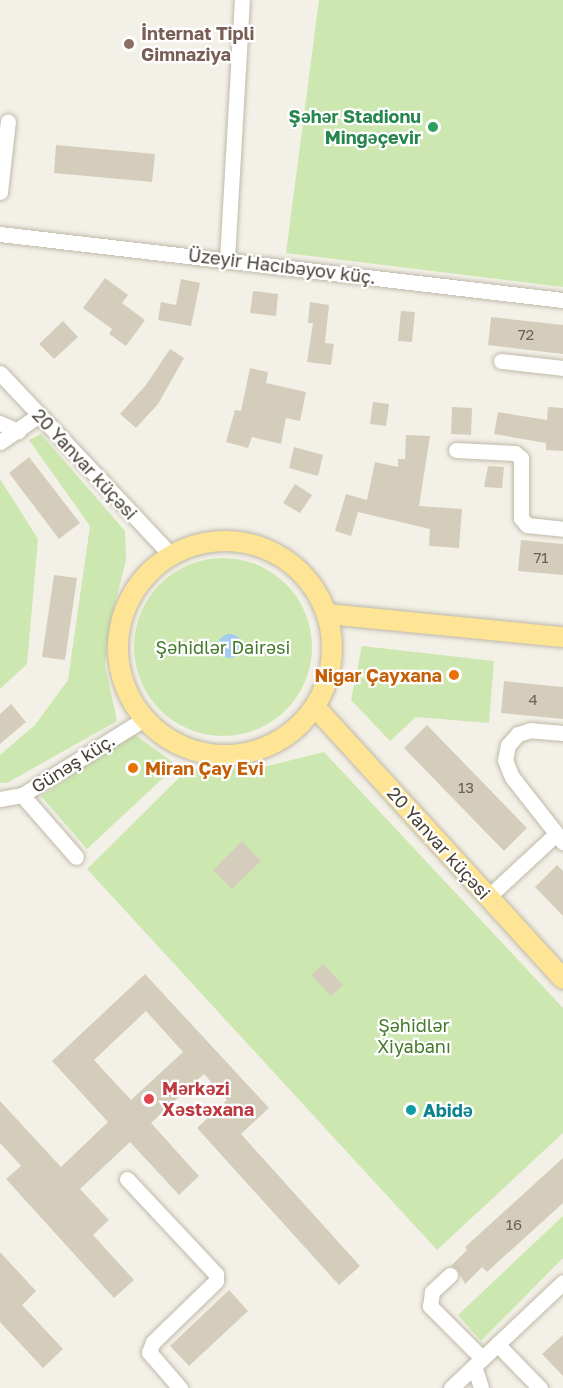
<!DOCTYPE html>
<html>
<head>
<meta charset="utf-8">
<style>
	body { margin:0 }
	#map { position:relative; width:563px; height:1388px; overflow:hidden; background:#f3f0e7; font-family:"Golos Text",sans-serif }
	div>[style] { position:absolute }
	.green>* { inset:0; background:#cce8b0 }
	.round { border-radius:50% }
	.water>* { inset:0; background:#a3cdf0 }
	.building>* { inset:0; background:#d5cdbc }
	.roads { filter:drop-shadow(0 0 2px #bfb9a9) drop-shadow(0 0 2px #bfb9a9) }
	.minor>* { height:15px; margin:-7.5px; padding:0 7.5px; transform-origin:7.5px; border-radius:7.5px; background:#fff }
	.major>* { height:20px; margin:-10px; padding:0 10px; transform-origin:10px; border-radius:10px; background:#fee595 }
	.major>.ring { margin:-10px; padding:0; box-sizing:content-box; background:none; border:20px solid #fee595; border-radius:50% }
	.dots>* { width:16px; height:16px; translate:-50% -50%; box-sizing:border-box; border:3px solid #fff; border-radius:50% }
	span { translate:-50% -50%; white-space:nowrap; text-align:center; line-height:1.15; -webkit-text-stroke:4.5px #fff; paint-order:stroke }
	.number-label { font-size:15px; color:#6a6458 }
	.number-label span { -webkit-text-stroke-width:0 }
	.education-label { font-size:18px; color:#785e54; font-weight:700 }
	.left { translate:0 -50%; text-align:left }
	.leisure-label { font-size:18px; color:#27864d; font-weight:700 }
	.right { translate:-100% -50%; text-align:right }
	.street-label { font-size:18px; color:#474136 }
	.park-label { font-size:18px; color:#437929 }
	.food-label { font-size:18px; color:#c56008; font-weight:700 }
	.health-label { font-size:18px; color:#be3a42; font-weight:700 }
	.culture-label { font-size:18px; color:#0d838f; font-weight:700 }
</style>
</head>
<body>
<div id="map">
	<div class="green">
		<i style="clip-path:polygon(319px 0,563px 0,563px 287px,286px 253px)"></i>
		<i style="clip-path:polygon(41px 434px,125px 531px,126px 560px,110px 623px,105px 665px,117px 721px,7px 783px,0 783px,0 755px,35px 725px,68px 680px,90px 526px,29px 440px)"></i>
		<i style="clip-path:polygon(0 479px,38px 539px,27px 664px,0 689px)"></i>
		<i class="round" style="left:134px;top:558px;width:178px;height:178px"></i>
		<i style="clip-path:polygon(362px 646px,494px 661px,489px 723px,416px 717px,390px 741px,351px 700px)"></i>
		<i style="clip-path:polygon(134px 734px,177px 765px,87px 849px,41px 796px)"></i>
		<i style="clip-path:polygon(324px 752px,563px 1008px,563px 1133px,437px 1250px,87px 869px,188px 769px,259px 768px)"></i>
		<i style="clip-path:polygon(563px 1216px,563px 1258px,481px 1341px,458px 1315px)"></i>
	</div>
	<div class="water">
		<i class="round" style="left:218px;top:634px;width:24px;height:24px"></i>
	</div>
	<div class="building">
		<i style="clip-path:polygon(56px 145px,155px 154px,152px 182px,54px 173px)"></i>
		<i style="clip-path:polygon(105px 278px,128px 295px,122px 303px,145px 320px,126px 346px,109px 334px,112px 329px,83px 308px)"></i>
		<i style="clip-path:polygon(181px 279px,200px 283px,191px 326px,158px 320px,161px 302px,176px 305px)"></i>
		<i style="clip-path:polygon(253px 291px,278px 294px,276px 316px,250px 313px)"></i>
		<i style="clip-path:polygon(310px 302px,329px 305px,325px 343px,334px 344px,331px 365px,307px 362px,313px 323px,308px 323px)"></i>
		<i style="clip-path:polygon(401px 311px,415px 312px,412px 342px,398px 341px)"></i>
		<i style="clip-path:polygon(491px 317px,563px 325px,563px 354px,488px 345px)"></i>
		<i style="clip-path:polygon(63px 321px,78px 337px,54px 359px,39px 344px)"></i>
		<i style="clip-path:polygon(170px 349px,184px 358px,158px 404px,136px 428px,120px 414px,146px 385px)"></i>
		<i style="clip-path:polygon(250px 368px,268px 372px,266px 383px,306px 392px,300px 421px,286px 418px,281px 444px,252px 437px,248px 448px,226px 442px,235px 410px,241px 411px)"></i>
		<i style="clip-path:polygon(373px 402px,389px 404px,386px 426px,370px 424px)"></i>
		<i style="clip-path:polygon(452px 407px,472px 408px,471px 435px,451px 434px)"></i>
		<i style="clip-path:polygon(548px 407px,563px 408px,563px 451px,546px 450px,546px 443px,494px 434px,498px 412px,547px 420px)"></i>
		<i style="clip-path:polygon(406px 435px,430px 436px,419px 506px,462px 509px,459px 548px,429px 546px,430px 529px,358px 512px,351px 536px,335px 531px,346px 494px,367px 500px,375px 462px,398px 467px,398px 459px,405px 459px)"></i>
		<i style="clip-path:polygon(294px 447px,323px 455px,318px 476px,289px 468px)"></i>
		<i style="clip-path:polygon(29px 457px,80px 523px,59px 539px,9px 473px)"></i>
		<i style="clip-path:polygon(488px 466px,504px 467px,502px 488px,484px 487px)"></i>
		<i style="clip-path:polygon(295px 484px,312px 495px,300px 513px,283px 503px)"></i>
		<i style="clip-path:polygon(521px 540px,563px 544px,563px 575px,518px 571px)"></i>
		<i style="clip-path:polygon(54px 575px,77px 578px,65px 660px,42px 657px)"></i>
		<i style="clip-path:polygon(504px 681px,563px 687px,563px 719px,501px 713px)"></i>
		<i style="clip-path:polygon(11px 704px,26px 722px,0 744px,0 714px)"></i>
		<i style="clip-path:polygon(427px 725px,527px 828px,504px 851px,404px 748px)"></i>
		<i style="clip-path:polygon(242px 841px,261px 861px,232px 889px,213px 870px)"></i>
		<i style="clip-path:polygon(557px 865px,563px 871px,563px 916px,535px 887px)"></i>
		<i style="clip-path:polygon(323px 964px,343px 985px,331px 996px,311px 975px)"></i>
		<i style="clip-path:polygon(evenodd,145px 974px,269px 1108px,241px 1134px,360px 1266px,339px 1285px,197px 1128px,227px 1100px,204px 1074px,151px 1123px,199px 1176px,179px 1195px,130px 1142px,80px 1189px,109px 1220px,93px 1235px,134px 1280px,114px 1298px,6px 1179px,21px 1166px,0 1143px,0 1101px,61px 1167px,108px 1122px,52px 1061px,145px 974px,146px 1011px,183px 1052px,131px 1100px,94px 1060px,146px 1011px)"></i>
		<i style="clip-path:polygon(563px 1158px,563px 1203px,487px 1272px,482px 1267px,465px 1284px,457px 1269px,451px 1266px,467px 1250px,465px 1247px)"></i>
		<i style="clip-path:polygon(0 1252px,36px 1291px,22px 1305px,63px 1349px,43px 1368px,0 1322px)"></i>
		<i style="clip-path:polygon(229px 1290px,248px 1311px,189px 1366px,170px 1346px)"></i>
		<i style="clip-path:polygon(563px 1335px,563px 1376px,542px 1354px)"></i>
	</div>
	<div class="roads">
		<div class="minor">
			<i style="left:0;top:192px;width:71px;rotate:-83.6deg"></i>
			<i style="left:0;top:234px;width:567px;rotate:6.69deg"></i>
			<i style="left:227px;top:259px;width:259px;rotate:-86.7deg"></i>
			<i style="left:501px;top:361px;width:62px;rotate:6.4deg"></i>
			<i style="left:0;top:373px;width:250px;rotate:46.8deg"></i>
			<i style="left:0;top:423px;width:20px;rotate:24deg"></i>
			<i style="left:0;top:442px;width:47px;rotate:-34.7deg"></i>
			<i style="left:456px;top:450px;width:59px;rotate:2.9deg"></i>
			<i style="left:515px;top:453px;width:8px;rotate:40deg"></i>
			<i style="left:521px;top:458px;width:60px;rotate:90deg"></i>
			<i style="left:521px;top:518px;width:9px;rotate:49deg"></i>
			<i style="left:527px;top:525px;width:36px;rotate:6deg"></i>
			<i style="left:563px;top:733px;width:32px;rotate:-175deg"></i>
			<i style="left:531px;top:730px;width:14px;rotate:163deg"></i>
			<i style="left:518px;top:734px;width:15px;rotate:132deg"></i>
			<i style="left:508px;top:745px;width:15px;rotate:101deg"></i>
			<i style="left:505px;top:760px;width:18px;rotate:68deg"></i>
			<i style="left:512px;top:777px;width:83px;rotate:51.9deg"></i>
			<i style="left:22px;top:795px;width:82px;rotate:48.9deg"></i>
			<i style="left:0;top:799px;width:22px;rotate:-10deg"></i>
			<i style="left:22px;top:795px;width:144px;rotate:-31.9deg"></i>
			<i style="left:488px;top:897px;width:93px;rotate:-42.8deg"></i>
			<i style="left:127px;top:1179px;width:130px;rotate:46.9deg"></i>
			<i style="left:216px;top:1274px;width:7px;rotate:90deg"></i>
			<i style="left:216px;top:1281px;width:88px;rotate:135.9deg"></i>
			<i style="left:153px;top:1342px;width:11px;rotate:112deg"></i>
			<i style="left:149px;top:1352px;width:48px;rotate:49.3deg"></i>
			<i style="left:450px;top:1275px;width:25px;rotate:137deg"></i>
			<i style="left:432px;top:1292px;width:14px;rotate:98deg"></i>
			<i style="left:430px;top:1306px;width:74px;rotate:45deg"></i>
			<i style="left:497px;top:1344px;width:62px;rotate:45.7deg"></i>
			<i style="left:474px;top:1366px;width:23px;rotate:72deg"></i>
			<i style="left:451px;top:1388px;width:154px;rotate:-43.4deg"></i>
		</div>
		<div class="major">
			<i class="ring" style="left:118px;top:541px;width:194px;height:194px"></i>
			<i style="left:327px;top:614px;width:237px;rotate:5.6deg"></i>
			<i style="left:315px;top:707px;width:368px;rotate:47.6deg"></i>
		</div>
	</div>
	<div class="dots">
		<i style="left:129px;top:44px;background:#8d6e63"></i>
		<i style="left:433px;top:127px;background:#2e9e5b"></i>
		<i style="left:454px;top:675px;background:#e8710a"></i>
		<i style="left:133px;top:768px;background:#e8710a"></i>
		<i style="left:149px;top:1099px;background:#e0444e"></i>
		<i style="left:411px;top:1110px;background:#0f9aa8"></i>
	</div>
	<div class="number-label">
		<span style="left:526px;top:335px">72</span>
		<span style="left:541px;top:558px">71</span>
		<span style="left:533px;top:700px">4</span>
		<span style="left:466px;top:788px">13</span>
		<span style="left:514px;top:1225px">16</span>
	</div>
	<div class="education-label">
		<span class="left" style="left:141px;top:44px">İnternat Tipli<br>Gimnaziya</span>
	</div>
	<div class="leisure-label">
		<span class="right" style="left:421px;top:127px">Şəhər Stadionu<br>Mingəçevir</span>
	</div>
	<div class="street-label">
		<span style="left:282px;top:266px;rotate:7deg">Üzeyir Hacıbəyov küç.</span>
		<span style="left:85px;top:464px;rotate:47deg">20 Yanvar küçəsi</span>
		<span style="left:73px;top:763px;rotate:-32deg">Günəş küç.</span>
		<span style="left:439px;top:843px;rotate:48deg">20 Yanvar küçəsi</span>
	</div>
	<div class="park-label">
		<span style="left:223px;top:647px">Şəhidlər Dairəsi</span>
		<span style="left:414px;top:1036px">Şəhidlər<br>Xiyabanı</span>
	</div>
	<div class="food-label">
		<span class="right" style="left:442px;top:675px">Nigar Çayxana</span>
		<span class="left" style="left:145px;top:768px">Miran Çay Evi</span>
	</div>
	<div class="health-label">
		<span class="left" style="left:162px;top:1099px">Mərkəzi<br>Xəstəxana</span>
	</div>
	<div class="culture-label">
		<span class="left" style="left:423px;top:1110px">Abidə</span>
	</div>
</div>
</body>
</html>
